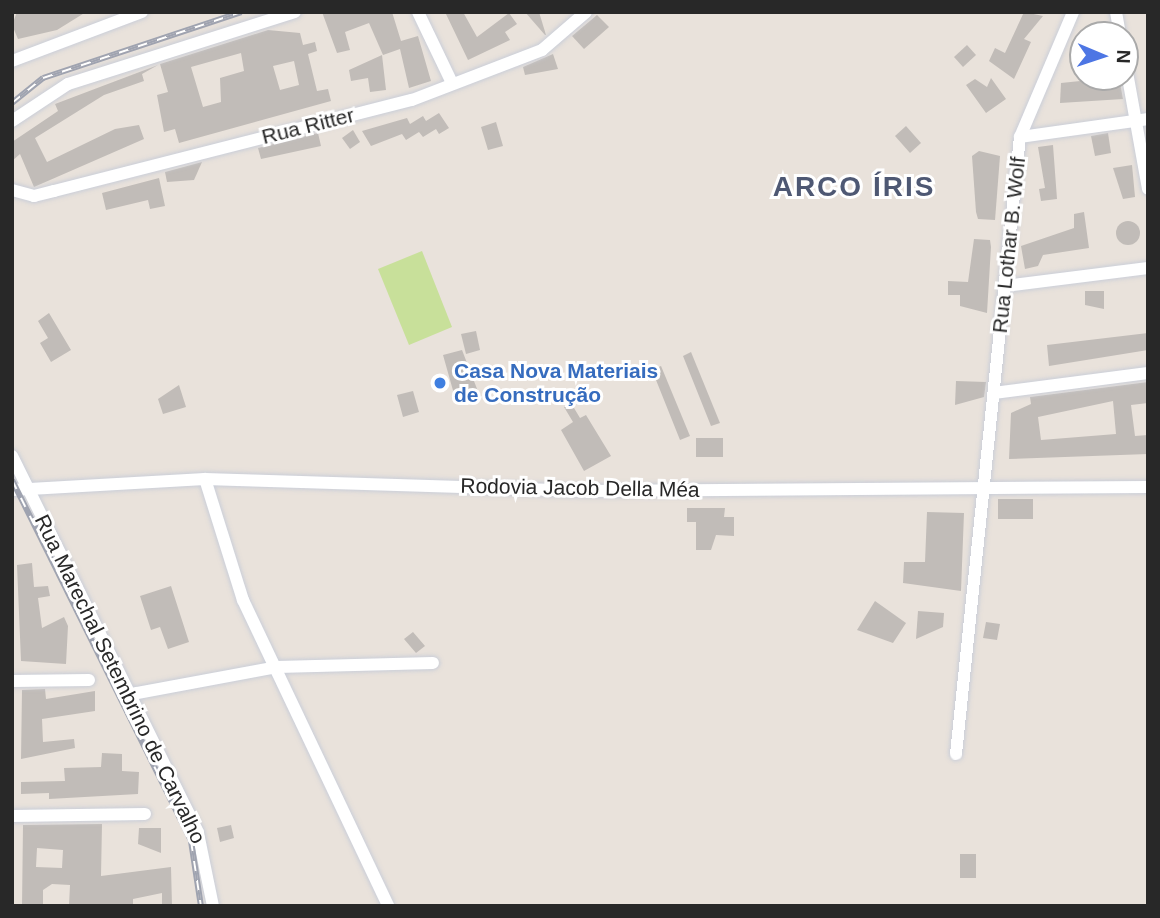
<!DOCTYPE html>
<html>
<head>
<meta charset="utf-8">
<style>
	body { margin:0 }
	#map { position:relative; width:1160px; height:918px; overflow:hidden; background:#e9e2db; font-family:Helvetica,sans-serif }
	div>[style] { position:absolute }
	.pitch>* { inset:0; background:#c8e09a }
	.building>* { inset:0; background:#c1bcb8 }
	.round { border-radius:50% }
	.roads { filter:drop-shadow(0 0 2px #caced8) drop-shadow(0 0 2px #caced8) }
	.minor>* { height:12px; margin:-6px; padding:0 6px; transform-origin:6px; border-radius:6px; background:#fff }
	.rail>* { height:6px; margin-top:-3px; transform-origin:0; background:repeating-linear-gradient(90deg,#fff 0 10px,#9fa3b0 0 20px); box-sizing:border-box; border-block:2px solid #9fa3b0 }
	.dots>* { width:19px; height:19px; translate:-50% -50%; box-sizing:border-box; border:4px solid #fff; border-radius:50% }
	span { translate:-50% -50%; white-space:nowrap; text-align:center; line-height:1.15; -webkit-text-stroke:6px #fff; paint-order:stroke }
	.street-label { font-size:21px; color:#282828 }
	.shop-label { font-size:21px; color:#366cbe; font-weight:700 }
	.left { translate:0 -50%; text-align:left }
	.district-label { font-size:28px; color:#4e5873; font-weight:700; letter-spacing:2px }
	.frame { position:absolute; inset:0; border:14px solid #282828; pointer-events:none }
	.north { position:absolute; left:1069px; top:21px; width:70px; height:70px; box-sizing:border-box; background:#fff; border:2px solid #a9a9a9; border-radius:50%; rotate:92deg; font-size:19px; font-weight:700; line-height:28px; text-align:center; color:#282828 }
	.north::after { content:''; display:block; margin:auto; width:24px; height:32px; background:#4d76e4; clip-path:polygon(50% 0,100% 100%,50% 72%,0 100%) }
</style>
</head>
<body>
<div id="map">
	<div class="pitch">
		<i style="clip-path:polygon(422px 251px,452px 327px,409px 345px,378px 269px)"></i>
	</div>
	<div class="building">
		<i style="clip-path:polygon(17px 12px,86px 12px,57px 30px,18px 39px,12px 25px)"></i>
		<i style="clip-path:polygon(322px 12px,392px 12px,401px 41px,418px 36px,431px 81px,409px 88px,400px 49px,383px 55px,369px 23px,345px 32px,350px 50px,337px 53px)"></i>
		<i style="clip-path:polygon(445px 12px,463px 12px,477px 37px,509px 13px,517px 24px,505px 32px,510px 40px,468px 60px)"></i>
		<i style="clip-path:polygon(525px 12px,539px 12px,546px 35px,545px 35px)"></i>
		<i style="clip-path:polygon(1024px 12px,1043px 16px,1024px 39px,1031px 42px,1014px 79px,989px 61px,995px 48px,1005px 53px)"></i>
		<i style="clip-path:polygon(597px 15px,609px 27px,584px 49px,572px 36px)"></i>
		<i style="clip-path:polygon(evenodd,268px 30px,300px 33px,303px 45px,315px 42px,317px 51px,308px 54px,317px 91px,328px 89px,331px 101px,179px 143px,175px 129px,164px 132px,157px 95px,168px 92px,160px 64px,268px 30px,241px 53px,244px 71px,220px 78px,221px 102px,203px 107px,191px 67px,241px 53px,268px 30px,294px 61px,299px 85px,280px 90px,273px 66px,294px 61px)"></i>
		<i style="clip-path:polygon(967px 45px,976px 55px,963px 67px,954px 57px)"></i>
		<i style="clip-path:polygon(553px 54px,558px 69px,525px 75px,523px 67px)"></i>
		<i style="clip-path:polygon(382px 55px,386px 90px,370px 92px,368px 78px,351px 81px,349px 70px)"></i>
		<i style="clip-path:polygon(158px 65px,142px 74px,144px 81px,104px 95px,35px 138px,47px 162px,115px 129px,139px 125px,144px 139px,34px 187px,20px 154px,12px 161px,12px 142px,58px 111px,55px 104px)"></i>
		<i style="clip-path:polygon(1119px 77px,1123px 99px,1060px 103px,1061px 83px)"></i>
		<i style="clip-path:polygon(991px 78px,1006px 99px,986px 113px,966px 85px,975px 79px,987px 87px)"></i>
		<i style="clip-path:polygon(439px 113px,449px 128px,439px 134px,436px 129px,423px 137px,419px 132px,406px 140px,402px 134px,371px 146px,362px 131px,407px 118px,410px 124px,423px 116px,426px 121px)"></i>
		<i style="clip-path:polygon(496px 122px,503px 146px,488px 150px,481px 127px)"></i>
		<i style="clip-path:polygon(906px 126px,921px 143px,910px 153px,895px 136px)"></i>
		<i style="clip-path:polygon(353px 130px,360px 142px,350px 149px,342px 138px)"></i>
		<i style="clip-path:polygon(318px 133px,321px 146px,261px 159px,258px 148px)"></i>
		<i style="clip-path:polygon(1108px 133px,1111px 153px,1095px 156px,1091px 136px)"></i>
		<i style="clip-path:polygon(1053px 145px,1057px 199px,1041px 201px,1039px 189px,1045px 188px,1038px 147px)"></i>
		<i style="clip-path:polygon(979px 151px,1000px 156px,995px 220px,978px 219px,976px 212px,972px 156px)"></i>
		<i style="clip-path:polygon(202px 162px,194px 180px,167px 182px,165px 172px)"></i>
		<i style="clip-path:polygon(1132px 165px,1135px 197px,1123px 199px,1113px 168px)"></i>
		<i style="clip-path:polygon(159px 178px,165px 206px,150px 209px,148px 200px,106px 210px,102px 193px)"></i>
		<i style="clip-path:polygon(1084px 212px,1089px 248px,1043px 255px,1038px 266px,1025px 269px,1021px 246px,1074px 228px,1074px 214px)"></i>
		<i class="round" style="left:1116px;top:221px;width:24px;height:24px"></i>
		<i style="clip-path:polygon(974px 239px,990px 240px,991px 247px,987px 313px,960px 306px,960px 295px,948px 295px,948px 281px,968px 282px)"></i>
		<i style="clip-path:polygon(1085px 291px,1104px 291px,1104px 309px,1085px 305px)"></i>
		<i style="clip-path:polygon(49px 313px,71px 350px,51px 362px,40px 343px,48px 338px,38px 321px)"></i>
		<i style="clip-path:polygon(476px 331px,480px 350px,466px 354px,461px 334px)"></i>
		<i style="clip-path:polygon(1148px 333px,1148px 350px,1049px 366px,1047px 345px)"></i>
		<i style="clip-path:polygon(462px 350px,479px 394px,464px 398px,462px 391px,454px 394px,443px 355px)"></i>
		<i style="clip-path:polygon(691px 352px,720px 423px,711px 426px,683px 356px)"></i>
		<i style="clip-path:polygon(661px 366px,690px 436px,680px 440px,652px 370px)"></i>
		<i style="clip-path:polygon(956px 381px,986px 382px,984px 397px,955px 405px)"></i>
		<i style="clip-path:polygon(evenodd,1148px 382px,1148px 403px,1131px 405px,1135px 436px,1148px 435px,1148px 454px,1009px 459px,1011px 413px,1031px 404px,1030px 397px,1148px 382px,1113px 401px,1116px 434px,1041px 440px,1038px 417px,1113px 401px)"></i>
		<i style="clip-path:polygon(179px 385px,186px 407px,163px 414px,158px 399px)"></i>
		<i style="clip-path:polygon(413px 391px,419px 412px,403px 417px,397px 395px)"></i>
		<i style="clip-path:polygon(571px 403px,580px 418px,586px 415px,611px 456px,584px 471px,561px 430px,573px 422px,564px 407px)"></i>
		<i style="clip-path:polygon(696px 438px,723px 438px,723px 457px,696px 457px)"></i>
		<i style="clip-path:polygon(998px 499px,1033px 499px,1033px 519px,998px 519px)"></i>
		<i style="clip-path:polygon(687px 508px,725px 508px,724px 517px,734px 517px,734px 536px,716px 535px,711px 550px,696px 550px,696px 522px,687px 522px)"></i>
		<i style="clip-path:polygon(927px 512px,964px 513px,961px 591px,903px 583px,904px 562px,925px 562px)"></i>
		<i style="clip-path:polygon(32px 563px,34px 587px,48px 586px,50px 596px,38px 598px,42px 628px,64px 617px,68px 626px,66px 664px,21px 661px,17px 565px)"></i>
		<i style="clip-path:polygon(171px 586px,189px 642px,168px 649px,160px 627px,151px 630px,140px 596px)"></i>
		<i style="clip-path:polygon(875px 601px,906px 623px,893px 643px,857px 630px)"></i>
		<i style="clip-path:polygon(918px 611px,944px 613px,943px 627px,916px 639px)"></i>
		<i style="clip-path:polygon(986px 622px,1000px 624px,997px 640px,983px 638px)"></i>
		<i style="clip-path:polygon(413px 632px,425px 646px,416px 653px,404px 639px)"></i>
		<i style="clip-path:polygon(45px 689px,46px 699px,95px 691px,95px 711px,42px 719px,43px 742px,74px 739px,75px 748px,21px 759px,22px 690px)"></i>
		<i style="clip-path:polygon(102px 753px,122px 754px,122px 771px,139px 772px,138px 794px,49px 799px,49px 793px,21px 794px,21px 782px,65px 781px,64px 768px,101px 767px)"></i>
		<i style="clip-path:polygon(evenodd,102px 824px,101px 876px,171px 867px,172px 906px,162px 906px,162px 893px,133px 899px,133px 906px,69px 906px,70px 885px,52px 884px,43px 890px,43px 906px,22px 906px,23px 825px,102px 824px,37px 848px,63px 850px,62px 868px,36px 867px,37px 848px)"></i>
		<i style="clip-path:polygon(231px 825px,234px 838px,220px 842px,217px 828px)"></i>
		<i style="clip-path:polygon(139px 828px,161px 828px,161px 853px,138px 844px)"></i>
		<i style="clip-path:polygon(960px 854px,976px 854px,976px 878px,960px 878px)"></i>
	</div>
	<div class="roads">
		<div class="minor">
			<i style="left:418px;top:12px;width:79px;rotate:64.4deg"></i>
			<i style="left:1116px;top:12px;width:23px;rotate:80deg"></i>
			<i style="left:12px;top:61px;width:139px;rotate:-20.7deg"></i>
			<i style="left:1125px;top:61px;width:130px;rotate:79.8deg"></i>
			<i style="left:12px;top:121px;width:67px;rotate:-33.5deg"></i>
			<i style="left:68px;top:84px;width:238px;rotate:-17.6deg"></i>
			<i style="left:1020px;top:137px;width:129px;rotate:-8deg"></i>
			<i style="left:12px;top:190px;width:23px;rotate:15deg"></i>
			<i style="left:34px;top:196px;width:21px;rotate:-14deg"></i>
			<i style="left:54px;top:191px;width:369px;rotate:-14.3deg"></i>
			<i style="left:412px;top:100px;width:139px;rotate:-21deg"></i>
			<i style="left:542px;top:50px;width:58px;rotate:-40.8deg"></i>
			<i style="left:1005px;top:286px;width:144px;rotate:-7.2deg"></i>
			<i style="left:994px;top:393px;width:155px;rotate:-7.4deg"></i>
			<i style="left:12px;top:456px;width:420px;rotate:63.7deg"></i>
			<i style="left:198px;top:833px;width:75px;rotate:78.4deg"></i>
			<i style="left:205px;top:479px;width:127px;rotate:72.6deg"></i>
			<i style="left:243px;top:600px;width:339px;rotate:64.6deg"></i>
			<i style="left:12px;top:490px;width:193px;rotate:-3.3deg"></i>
			<i style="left:205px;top:479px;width:382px;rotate:1.8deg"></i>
			<i style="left:587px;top:491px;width:561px;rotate:-0.41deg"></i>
			<i style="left:12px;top:681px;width:77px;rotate:-0.7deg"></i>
			<i style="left:132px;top:694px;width:147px;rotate:-10.5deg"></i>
			<i style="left:277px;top:667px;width:156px;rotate:-1.5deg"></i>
			<i style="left:956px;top:754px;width:620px;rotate:-84.08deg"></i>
			<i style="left:1020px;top:137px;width:136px;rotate:-67deg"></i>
			<i style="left:12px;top:816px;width:133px;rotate:-0.9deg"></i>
		</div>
	</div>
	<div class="rail">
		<i style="left:12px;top:103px;width:40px;rotate:-39deg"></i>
		<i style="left:43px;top:78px;width:209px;rotate:-18.4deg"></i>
		<i style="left:12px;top:480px;width:403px;rotate:63.6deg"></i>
		<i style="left:191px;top:841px;width:66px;rotate:81.3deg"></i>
	</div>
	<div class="dots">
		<i style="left:440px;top:383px;background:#3f7fe0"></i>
	</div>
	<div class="street-label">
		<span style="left:308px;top:126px;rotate:-14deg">Rua Ritter</span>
		<span style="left:1009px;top:245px;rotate:-84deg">Rua Lothar B. Wolf</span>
		<span style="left:580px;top:488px;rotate:1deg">Rodovia Jacob Della Méa</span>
		<span style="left:120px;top:679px;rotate:64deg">Rua Marechal Setembrino de Carvalho</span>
	</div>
	<div class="shop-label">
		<span class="left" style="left:454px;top:383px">Casa Nova Materiais<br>de Construção</span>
	</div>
	<div class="district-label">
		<span style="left:854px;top:187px">ARCO ÍRIS</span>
	</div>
	<div class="frame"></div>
	<div class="north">N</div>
</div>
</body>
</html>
